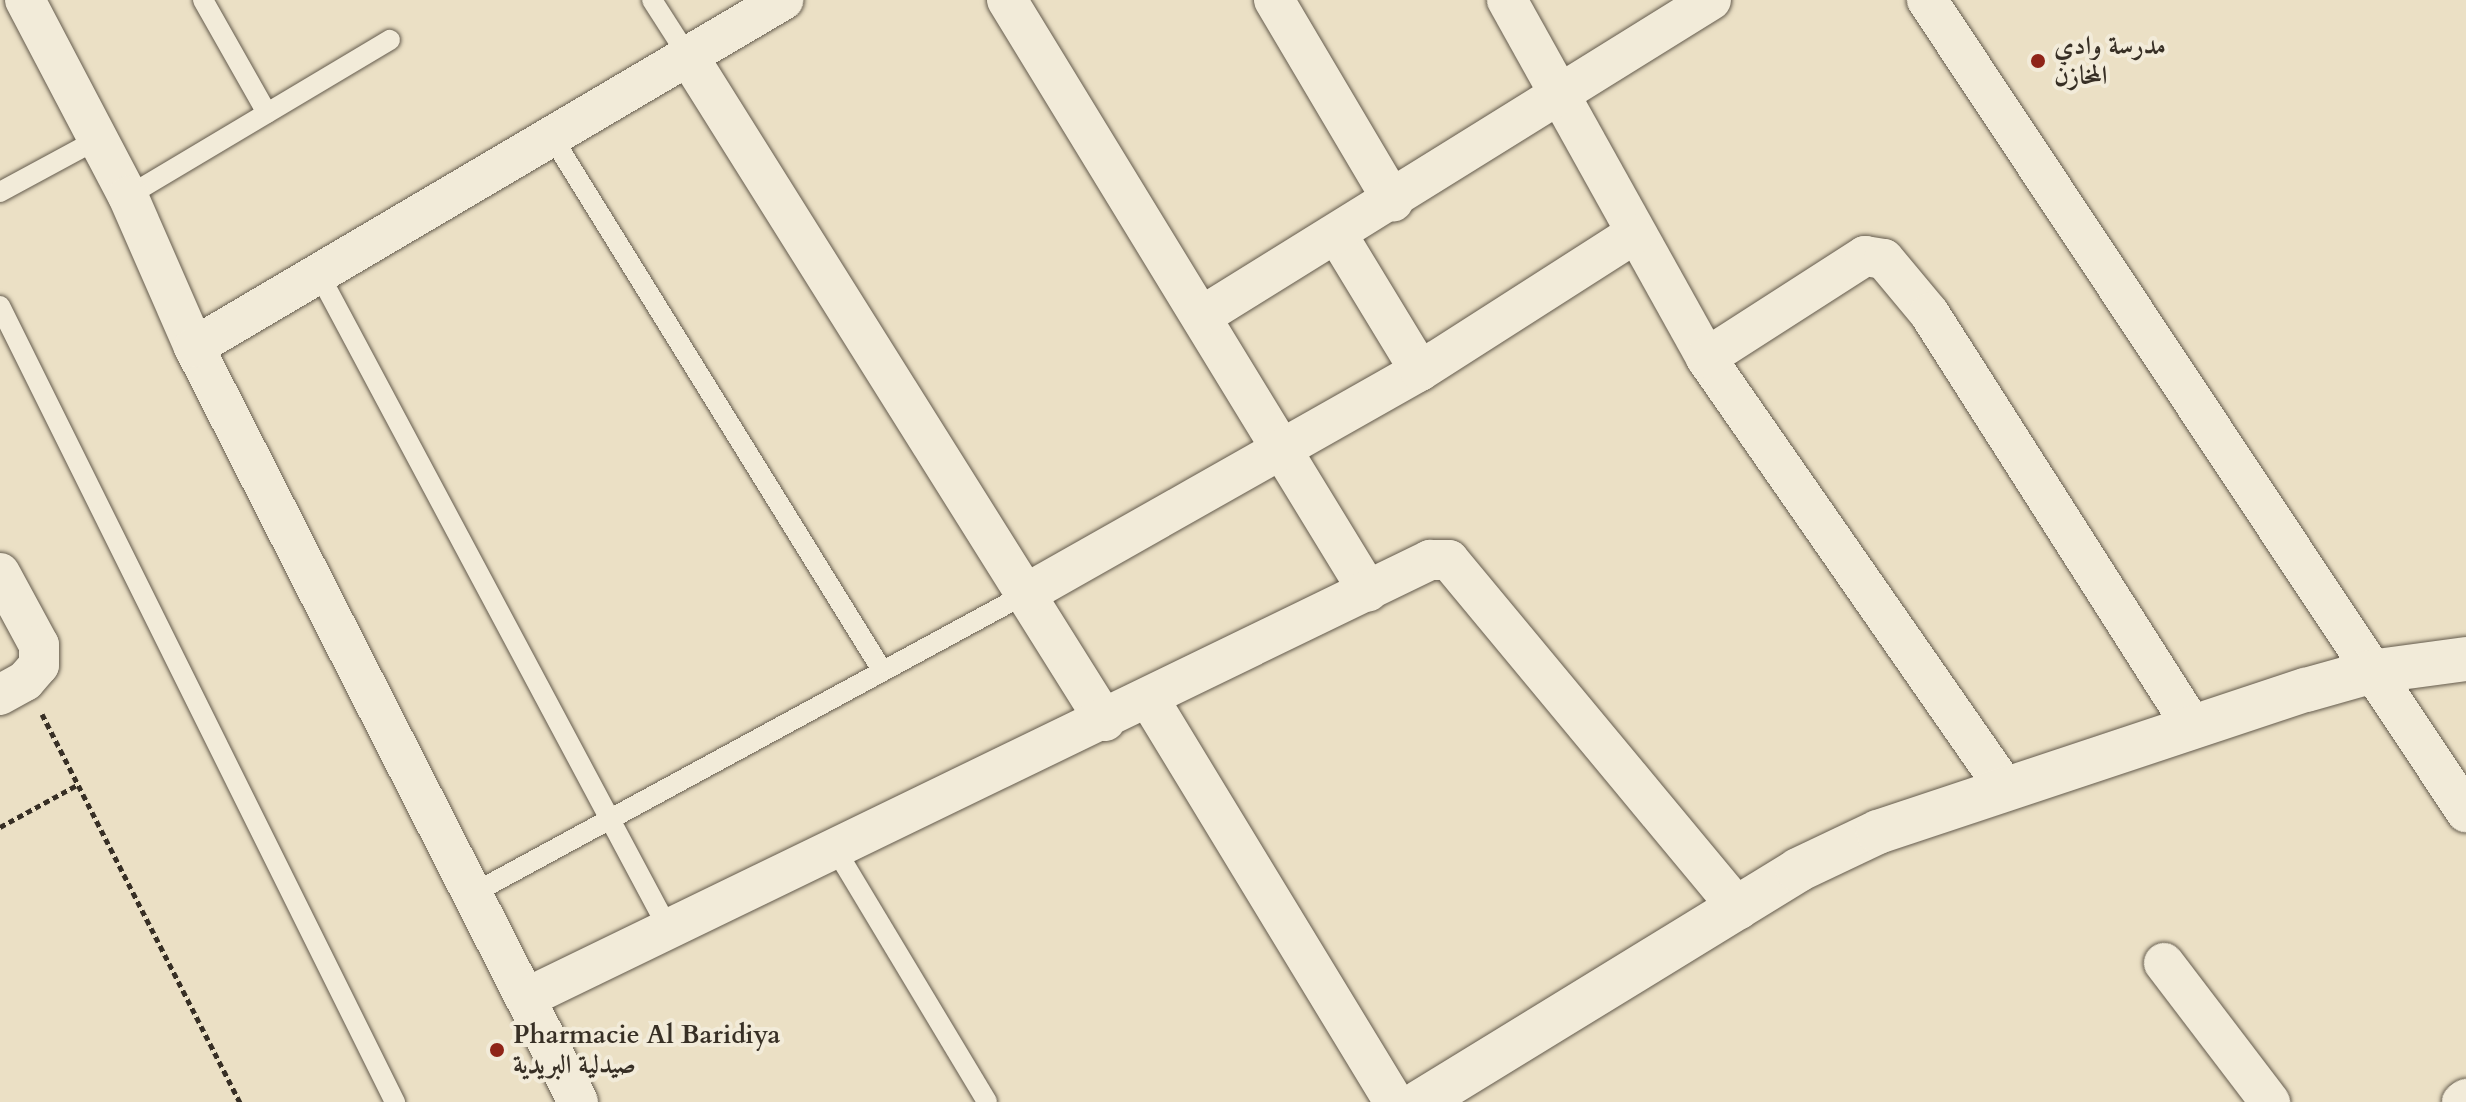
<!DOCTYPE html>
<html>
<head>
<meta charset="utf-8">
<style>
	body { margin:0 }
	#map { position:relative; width:2466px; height:1102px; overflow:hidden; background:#ebe0c5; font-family:Cardo,Amiri,serif }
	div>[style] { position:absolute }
	.path>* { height:5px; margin-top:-2.5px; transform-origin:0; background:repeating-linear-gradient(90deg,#372f25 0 6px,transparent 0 10px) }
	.roads { filter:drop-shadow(0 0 2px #645b4d) drop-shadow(0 0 2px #645b4d) }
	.service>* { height:20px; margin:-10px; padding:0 10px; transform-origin:10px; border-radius:10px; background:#f2ebd9 }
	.minor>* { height:40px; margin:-20px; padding:0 20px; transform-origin:20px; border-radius:20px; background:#f2ebd9 }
	.tertiary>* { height:44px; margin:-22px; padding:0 22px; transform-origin:22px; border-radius:22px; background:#f2ebd9 }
	.dots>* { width:22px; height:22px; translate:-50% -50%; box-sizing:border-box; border:4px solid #f2ebd9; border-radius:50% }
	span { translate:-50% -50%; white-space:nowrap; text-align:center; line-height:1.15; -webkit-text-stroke:8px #f2ebd9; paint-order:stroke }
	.poi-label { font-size:26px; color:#372f25; font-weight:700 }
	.left { translate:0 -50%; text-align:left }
</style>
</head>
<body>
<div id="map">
	<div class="path">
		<i style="left:42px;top:714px;width:436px;rotate:63deg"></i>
		<i style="left:0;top:827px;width:88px;rotate:-28.6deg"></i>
	</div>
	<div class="roads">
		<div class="service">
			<i style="left:203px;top:0;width:130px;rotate:60.5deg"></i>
			<i style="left:652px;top:0;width:67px;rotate:57.3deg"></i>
			<i style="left:552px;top:137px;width:627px;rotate:58.24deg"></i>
			<i style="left:0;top:192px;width:111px;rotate:-28.4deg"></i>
			<i style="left:128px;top:196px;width:305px;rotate:-30.8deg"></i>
			<i style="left:320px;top:276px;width:739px;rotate:61.91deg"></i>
			<i style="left:0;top:306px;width:889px;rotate:63.61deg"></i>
			<i style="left:834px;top:847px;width:297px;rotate:59deg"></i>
			<i style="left:472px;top:894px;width:634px;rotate:-28.47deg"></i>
		</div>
		<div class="minor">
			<i style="left:25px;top:0;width:221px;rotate:62.3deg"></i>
			<i style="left:128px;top:196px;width:165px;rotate:66.4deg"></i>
			<i style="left:194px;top:347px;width:847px;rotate:63.04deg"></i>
			<i style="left:1007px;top:0;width:693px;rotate:58.58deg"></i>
			<i style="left:1274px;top:0;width:234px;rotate:59.4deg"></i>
			<i style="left:1507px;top:0;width:410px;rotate:60.9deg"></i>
			<i style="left:1706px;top:358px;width:524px;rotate:55.19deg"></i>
			<i style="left:1927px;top:0;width:975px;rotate:56.42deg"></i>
			<i style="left:688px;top:56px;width:785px;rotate:57.91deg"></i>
			<i style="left:1338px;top:236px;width:158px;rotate:58.7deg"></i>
			<i style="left:1202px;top:316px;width:599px;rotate:-31.83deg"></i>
			<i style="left:194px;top:347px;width:684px;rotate:-30.5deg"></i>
			<i style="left:1706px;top:358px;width:189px;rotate:-32.7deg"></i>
			<i style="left:1865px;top:256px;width:19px;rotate:9deg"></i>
			<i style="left:1884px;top:259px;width:70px;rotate:50.2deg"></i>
			<i style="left:1929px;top:313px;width:492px;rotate:57.5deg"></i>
			<i style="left:0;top:573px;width:82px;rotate:61.6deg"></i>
			<i style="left:39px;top:645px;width:20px;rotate:90deg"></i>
			<i style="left:39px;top:665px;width:21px;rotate:131deg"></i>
			<i style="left:25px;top:681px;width:29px;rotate:151deg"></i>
			<i style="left:1029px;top:592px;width:449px;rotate:-29.5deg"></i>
			<i style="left:1420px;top:371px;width:254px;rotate:-32.6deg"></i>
			<i style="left:1149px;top:699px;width:472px;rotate:58.7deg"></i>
			<i style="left:2164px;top:963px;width:175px;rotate:52.7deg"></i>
			<i style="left:526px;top:998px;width:1005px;rotate:-25.85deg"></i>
			<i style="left:1430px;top:560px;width:19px"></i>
			<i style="left:1449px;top:560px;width:454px;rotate:50.3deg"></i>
			<i style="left:2462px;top:1102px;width:5px;rotate:-37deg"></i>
		</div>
		<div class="tertiary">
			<i style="left:1420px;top:1102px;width:444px;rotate:-31.5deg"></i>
			<i style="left:1798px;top:870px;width:89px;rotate:-25.4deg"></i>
			<i style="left:1878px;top:832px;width:451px;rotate:-18.4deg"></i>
			<i style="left:2306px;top:690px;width:66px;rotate:-15.7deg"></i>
			<i style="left:2370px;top:672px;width:97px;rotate:-7.7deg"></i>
		</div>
	</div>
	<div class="dots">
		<i style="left:2038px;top:61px;background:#8f2418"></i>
		<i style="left:497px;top:1050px;background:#8f2418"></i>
	</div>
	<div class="poi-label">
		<span class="left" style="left:2054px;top:61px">مدرسة وادي<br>المخازن</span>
		<span class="left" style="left:513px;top:1050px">Pharmacie Al Baridiya<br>صيدلية البريدية</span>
	</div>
</div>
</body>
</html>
